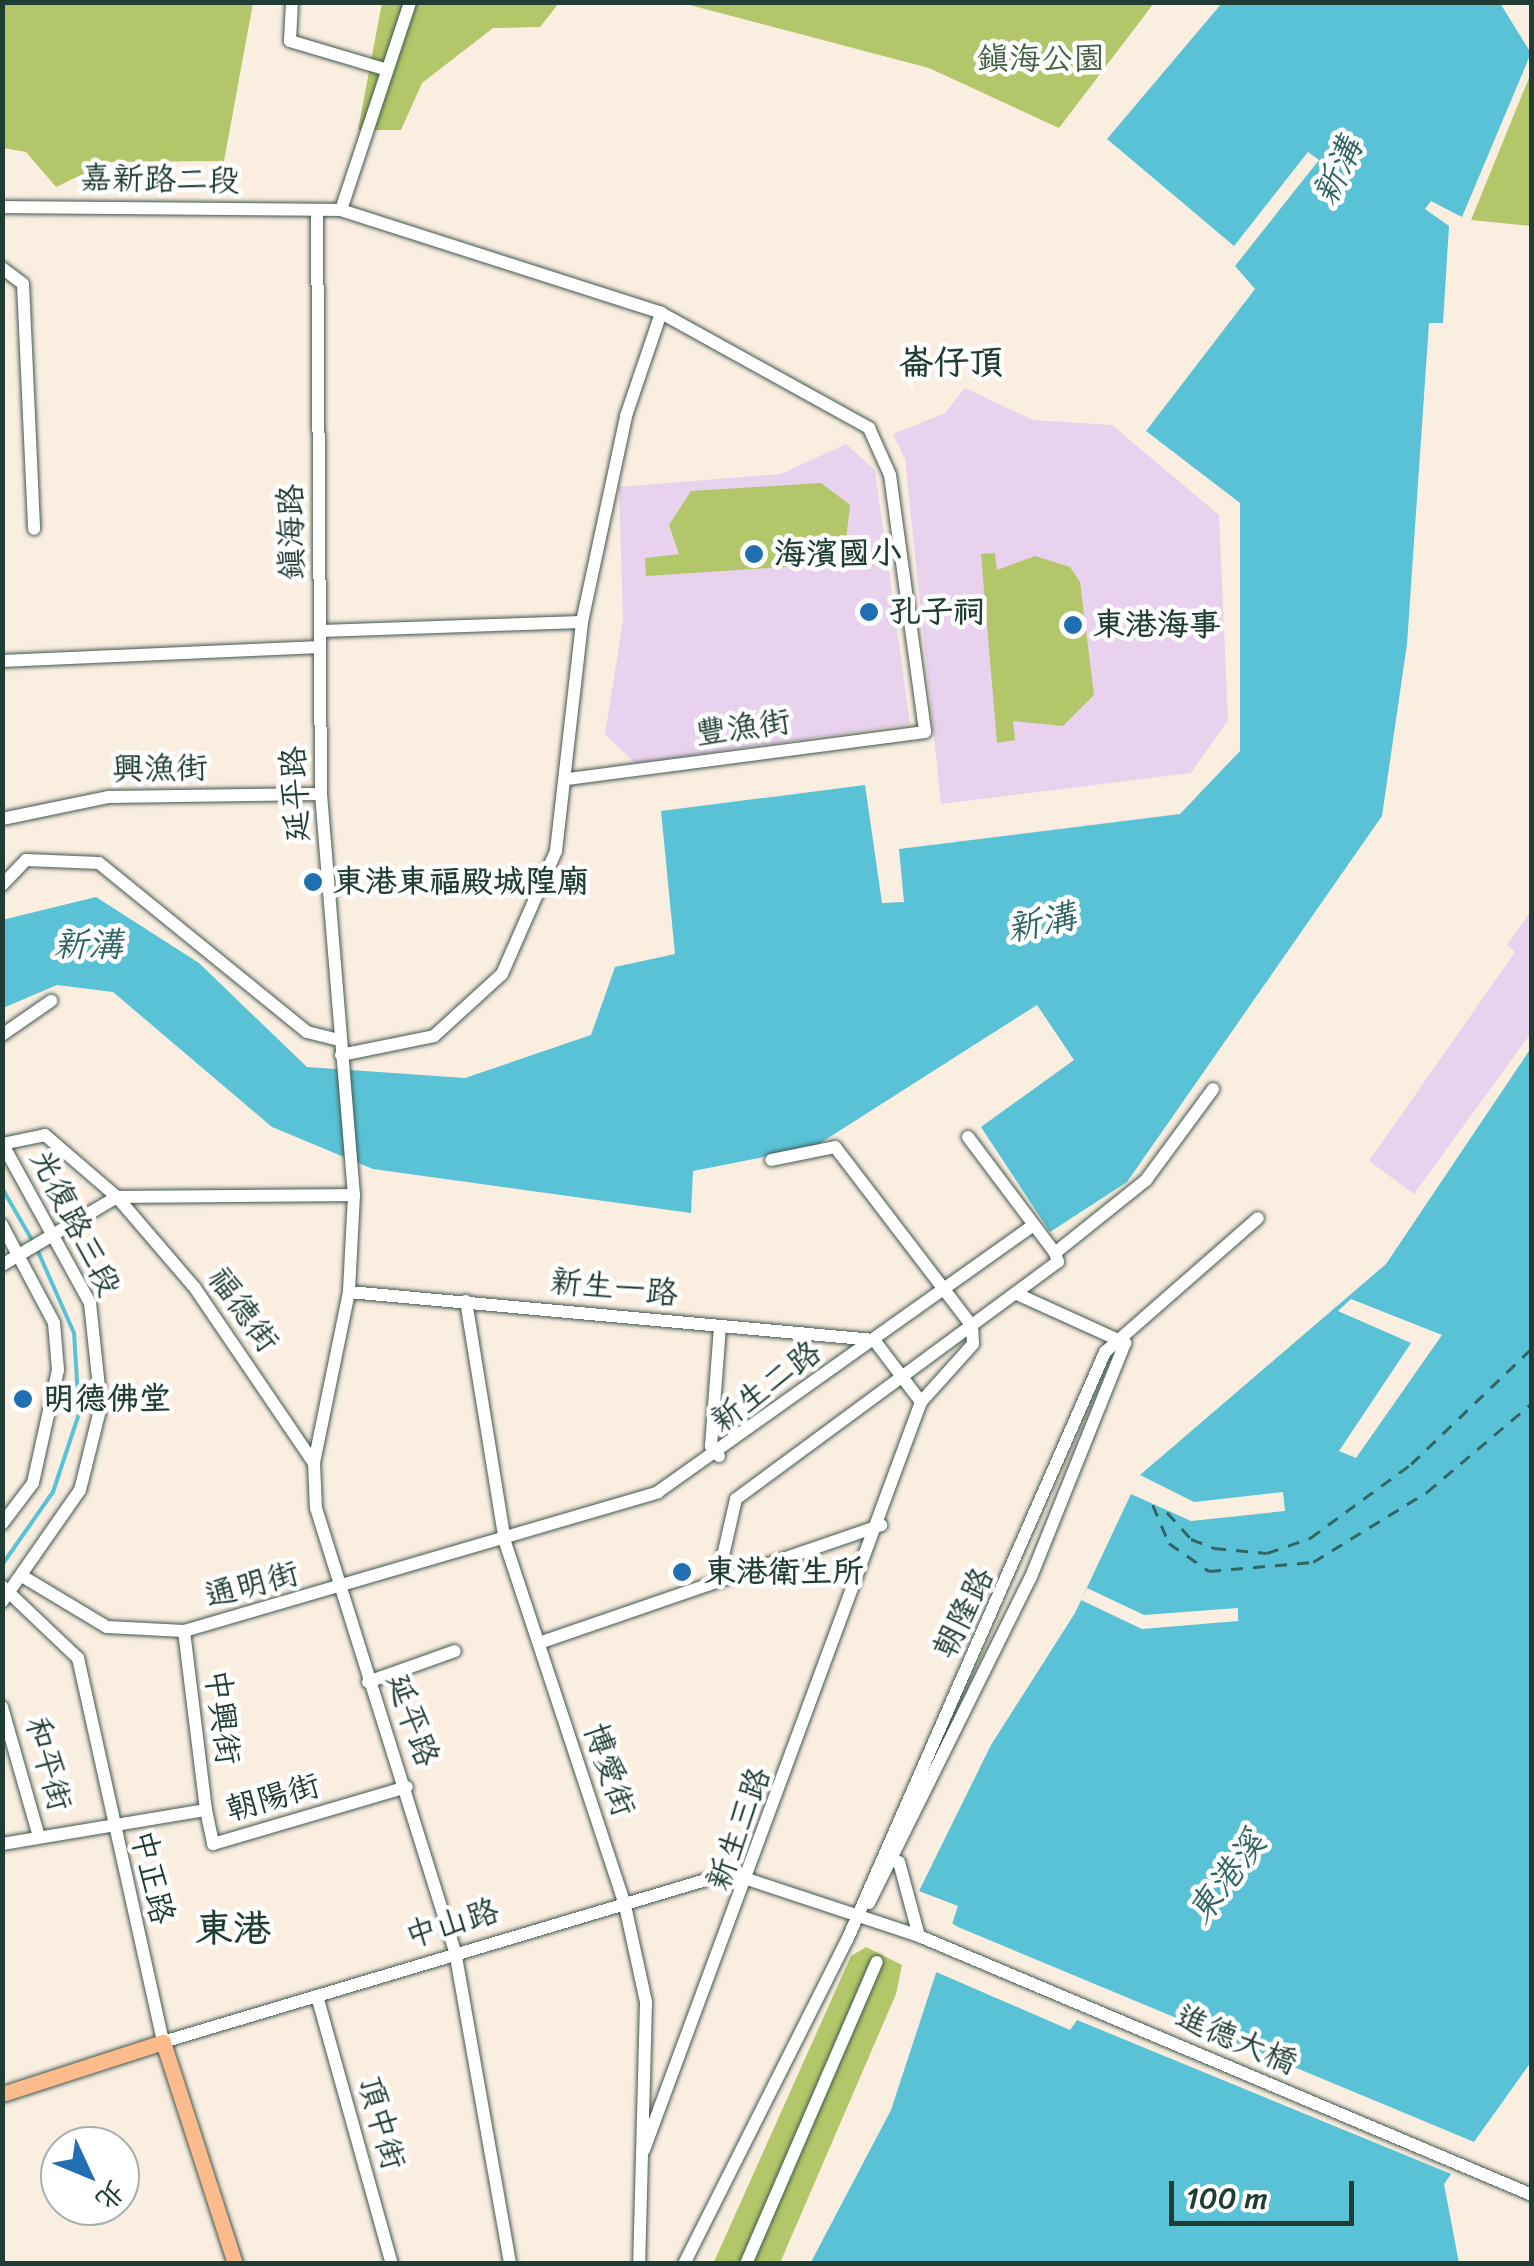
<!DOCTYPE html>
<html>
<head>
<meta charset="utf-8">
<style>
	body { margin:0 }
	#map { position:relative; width:1534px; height:2266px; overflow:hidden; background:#faeee1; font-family:Sriracha,"LXGW WenKai TC",sans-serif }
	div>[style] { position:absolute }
	.built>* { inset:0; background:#e9d2ed }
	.green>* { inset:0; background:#b3c669 }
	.water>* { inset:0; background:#5ac2d6 }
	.pier>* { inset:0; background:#faeee1 }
	.stream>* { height:4px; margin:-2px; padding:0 2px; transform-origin:2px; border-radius:2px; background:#5ac2d6 }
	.ferry>* { height:2.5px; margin-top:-1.25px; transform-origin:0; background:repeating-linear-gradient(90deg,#316565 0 12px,transparent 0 22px) }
	.roads { filter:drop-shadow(0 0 2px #40584e) drop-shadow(0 0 2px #40584e) }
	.minor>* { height:12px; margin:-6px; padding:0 6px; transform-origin:6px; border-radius:6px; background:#fff }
	.major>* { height:15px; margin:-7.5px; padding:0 7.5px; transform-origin:7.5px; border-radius:7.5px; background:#fbbb8c }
	.dots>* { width:28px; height:28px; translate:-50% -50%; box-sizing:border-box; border:5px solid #fff; border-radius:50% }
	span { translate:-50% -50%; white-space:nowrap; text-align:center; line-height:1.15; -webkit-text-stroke:9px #fff; paint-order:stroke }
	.park-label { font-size:32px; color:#445f41 }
	.street-label { font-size:32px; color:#1f3d34 }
	.poi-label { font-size:32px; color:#1f3d34; font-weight:700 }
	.left { translate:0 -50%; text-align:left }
	.water-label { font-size:35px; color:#316565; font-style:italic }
	.neighbourhood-label { font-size:35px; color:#1f3d34; font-weight:700 }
	.quarter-label { font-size:38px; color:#1f3d34; font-weight:700 }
	.frame { position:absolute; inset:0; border:5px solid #1f3d34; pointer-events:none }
	.north { position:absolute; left:40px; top:2126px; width:100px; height:100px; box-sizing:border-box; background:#fff; border:2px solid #a5b1ae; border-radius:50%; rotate:134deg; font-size:28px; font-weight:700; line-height:40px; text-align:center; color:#1f3d34 }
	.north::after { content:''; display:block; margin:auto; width:35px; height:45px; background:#1f6fb2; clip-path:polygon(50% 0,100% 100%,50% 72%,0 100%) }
	.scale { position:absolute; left:1169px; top:2181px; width:185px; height:45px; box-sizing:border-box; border:5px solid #1f3d34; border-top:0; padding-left:12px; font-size:30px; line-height:35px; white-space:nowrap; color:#1f3d34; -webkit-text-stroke:8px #fff; paint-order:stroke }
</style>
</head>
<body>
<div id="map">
	<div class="built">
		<i style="clip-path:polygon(965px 388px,1033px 420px,1112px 425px,1219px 515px,1228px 720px,1191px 773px,941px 804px,905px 459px,893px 434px,945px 413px)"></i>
		<i style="clip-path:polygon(846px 444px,875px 470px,910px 724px,635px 763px,605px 734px,623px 620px,619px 487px,781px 474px)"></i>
		<i style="clip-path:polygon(1531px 911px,1531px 1033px,1414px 1194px,1369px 1161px,1515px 952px,1507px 945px)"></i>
	</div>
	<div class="green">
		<i style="clip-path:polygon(2px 3px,253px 3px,224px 161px,108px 162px,56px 187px,26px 152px,3px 148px)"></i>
		<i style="clip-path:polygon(382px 3px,559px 3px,540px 27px,493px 28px,422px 83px,401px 130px,358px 130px)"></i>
		<i style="clip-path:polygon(682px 3px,1154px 3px,1059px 128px,929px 68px)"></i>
		<i style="clip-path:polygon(1531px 73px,1531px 226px,1471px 220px)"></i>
		<i style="clip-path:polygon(821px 483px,850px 505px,845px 548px,862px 548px,862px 562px,646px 576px,645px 558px,679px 554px,669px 525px,691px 491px)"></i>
		<i style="clip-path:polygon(995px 553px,997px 570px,1035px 556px,1070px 567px,1080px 582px,1094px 695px,1063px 726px,1013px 721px,1015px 740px,997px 743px,981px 554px)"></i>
		<i style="clip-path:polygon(866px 1947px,902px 1965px,896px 1994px,780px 2263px,713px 2264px,851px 1956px)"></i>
	</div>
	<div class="water">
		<i style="clip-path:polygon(1222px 3px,1500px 3px,1531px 53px,1462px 217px,1431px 201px,1425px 209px,1449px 226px,1443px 323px,1429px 323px,1407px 644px,1382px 816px,1127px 1182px,1050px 1232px,981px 1127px,1074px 1060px,1037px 1005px,814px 1147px,693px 1171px,691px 1213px,373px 1169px,272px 1127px,113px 992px,57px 985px,3px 1008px,2px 920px,96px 897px,199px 963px,307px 1067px,465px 1078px,591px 1035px,615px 967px,675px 954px,661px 811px,865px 785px,882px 903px,904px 902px,899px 849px,1180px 814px,1240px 751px,1240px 503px,1146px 431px,1255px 289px,1235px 266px,1319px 160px,1308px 152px,1234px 246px,1107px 139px)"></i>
		<i style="clip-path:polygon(1531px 1048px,1531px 2062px,1444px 2184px,1459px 2263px,810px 2264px,891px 2110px,958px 1906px,919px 1891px,991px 1745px,1075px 1613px,1131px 1494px,1191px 1521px,1285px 1511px,1283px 1492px,1194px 1502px,1140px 1475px,1386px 1264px)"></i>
	</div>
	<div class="pier">
		<i style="clip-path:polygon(1351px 1299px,1442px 1335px,1356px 1458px,1339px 1451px,1411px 1343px,1338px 1311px)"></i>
		<i style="clip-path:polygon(1087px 1588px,1144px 1615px,1238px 1608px,1238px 1621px,1142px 1629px,1081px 1600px)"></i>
		<i style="clip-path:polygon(947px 1920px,958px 1927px,1479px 2144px,1456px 2176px,1077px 2020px,1070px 2030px,927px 1968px)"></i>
	</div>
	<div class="stream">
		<i style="left:2px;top:1188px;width:60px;rotate:60deg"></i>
		<i style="left:2px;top:1565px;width:89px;rotate:-55.1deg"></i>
		<i style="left:53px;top:1492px;width:82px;rotate:-71.6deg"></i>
		<i style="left:79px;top:1414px;width:81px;rotate:-93.5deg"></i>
		<i style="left:74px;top:1333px;width:92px;rotate:-113.8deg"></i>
	</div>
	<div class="ferry">
		<i style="left:1153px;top:1505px;width:41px;rotate:67.2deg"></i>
		<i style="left:1169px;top:1543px;width:49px;rotate:35deg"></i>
		<i style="left:1209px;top:1571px;width:104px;rotate:-4.9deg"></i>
		<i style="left:1313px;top:1562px;width:134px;rotate:-31.6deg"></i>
		<i style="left:1427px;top:1492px;width:138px;rotate:-40.3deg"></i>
		<i style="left:1167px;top:1512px;width:36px;rotate:48deg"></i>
		<i style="left:1191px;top:1539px;width:25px;rotate:21deg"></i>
		<i style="left:1214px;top:1548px;width:53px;rotate:5.4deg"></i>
		<i style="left:1267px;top:1553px;width:46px;rotate:-19.2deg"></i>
		<i style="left:1310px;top:1538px;width:125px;rotate:-36.2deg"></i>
		<i style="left:1411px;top:1464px;width:168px;rotate:-43.8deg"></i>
	</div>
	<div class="roads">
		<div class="minor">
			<i style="left:292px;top:2px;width:39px;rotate:93deg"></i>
			<i style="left:290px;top:41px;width:101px;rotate:16.6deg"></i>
			<i style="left:2px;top:207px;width:339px;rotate:0.5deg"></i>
			<i style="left:341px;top:210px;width:336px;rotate:17.8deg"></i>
			<i style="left:661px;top:313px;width:238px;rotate:28.9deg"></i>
			<i style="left:869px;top:428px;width:51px;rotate:65.9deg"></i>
			<i style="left:890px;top:475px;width:259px;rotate:82.2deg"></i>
			<i style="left:925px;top:732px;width:361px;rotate:172.5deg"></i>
			<i style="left:317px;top:210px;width:584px;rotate:89.61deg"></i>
			<i style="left:321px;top:794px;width:402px;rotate:85.3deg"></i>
			<i style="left:354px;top:1195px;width:97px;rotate:93deg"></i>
			<i style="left:349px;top:1292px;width:175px;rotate:101.6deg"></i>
			<i style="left:314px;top:1463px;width:45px;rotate:87.5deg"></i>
			<i style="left:316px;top:1508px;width:464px;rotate:72.6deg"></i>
			<i style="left:455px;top:1951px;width:318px;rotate:80deg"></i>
			<i style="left:341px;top:210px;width:219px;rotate:-71.6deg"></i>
			<i style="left:2px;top:268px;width:26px;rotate:37deg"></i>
			<i style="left:23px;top:284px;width:245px;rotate:87.4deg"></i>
			<i style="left:320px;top:631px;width:262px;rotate:-2deg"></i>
			<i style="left:582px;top:622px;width:211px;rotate:-77.9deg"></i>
			<i style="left:626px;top:416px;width:109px;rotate:-71.2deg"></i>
			<i style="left:2px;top:661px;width:318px;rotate:-2.5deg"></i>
			<i style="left:2px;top:819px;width:108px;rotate:-11.7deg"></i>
			<i style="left:108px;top:797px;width:213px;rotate:-0.8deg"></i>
			<i style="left:2px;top:885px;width:35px;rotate:-46deg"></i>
			<i style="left:26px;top:860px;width:73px;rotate:2.4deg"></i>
			<i style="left:99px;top:863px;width:268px;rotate:39.1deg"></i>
			<i style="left:307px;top:1032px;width:34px;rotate:14deg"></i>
			<i style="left:2px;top:1035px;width:60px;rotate:-34.8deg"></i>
			<i style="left:341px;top:1055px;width:95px;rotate:-11.5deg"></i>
			<i style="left:434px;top:1036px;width:92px;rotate:-42.4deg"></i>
			<i style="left:502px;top:974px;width:134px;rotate:-66.3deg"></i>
			<i style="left:556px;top:851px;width:230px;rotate:-83.5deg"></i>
			<i style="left:968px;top:1137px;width:145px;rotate:53.1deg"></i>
			<i style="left:2px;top:1143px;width:183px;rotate:61.2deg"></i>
			<i style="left:90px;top:1303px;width:104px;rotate:83.9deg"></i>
			<i style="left:101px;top:1406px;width:87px;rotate:104deg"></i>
			<i style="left:80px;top:1490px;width:136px;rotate:124.9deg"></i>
			<i style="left:2px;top:1144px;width:44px;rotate:-11.8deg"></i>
			<i style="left:45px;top:1135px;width:95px;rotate:40.7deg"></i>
			<i style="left:117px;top:1197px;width:120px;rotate:49.4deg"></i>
			<i style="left:195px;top:1288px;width:212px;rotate:55.8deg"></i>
			<i style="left:2px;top:1225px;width:111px;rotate:62deg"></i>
			<i style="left:54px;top:1323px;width:47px;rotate:85.1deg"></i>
			<i style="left:58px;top:1370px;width:116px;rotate:102.5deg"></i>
			<i style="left:33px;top:1483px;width:51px;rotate:127.1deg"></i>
			<i style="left:2px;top:1265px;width:134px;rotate:-30.6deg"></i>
			<i style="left:117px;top:1197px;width:237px;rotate:-0.5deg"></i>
			<i style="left:349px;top:1292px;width:527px;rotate:5.22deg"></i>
			<i style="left:874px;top:1340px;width:78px;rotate:52.8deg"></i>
			<i style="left:1017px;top:1294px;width:119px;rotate:24.4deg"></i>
			<i style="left:466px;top:1301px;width:244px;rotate:80.8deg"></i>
			<i style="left:505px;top:1542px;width:378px;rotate:71.7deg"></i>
			<i style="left:624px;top:1901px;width:103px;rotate:77.7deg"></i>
			<i style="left:646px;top:2002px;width:262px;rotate:91.5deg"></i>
			<i style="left:719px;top:1456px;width:13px;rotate:-129deg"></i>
			<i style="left:711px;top:1446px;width:119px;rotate:-85.7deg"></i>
			<i style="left:22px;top:1576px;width:99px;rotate:31deg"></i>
			<i style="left:107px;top:1627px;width:77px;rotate:3deg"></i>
			<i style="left:184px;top:1631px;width:494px;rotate:-16.3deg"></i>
			<i style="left:658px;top:1492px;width:461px;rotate:-35.4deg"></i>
			<i style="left:717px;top:1582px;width:85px;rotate:-77.1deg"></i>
			<i style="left:736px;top:1499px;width:400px;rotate:-36.4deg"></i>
			<i style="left:1058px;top:1262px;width:9px;rotate:-108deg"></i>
			<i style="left:1055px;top:1253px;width:117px;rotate:-38.7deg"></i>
			<i style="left:1146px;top:1180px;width:113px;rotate:-53.6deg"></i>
			<i style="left:2px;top:1586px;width:105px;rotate:43.5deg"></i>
			<i style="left:78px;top:1658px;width:393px;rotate:77.5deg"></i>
			<i style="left:163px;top:2042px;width:591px;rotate:-16.62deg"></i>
			<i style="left:729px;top:1873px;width:200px;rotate:18.3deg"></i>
			<i style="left:919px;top:1936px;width:665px;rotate:22.9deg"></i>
			<i style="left:184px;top:1631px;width:180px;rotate:83deg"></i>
			<i style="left:539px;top:1643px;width:362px;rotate:-19deg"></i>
			<i style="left:368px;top:1682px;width:92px;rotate:-19.6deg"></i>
			<i style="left:2px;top:1707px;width:135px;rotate:74.1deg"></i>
			<i style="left:2px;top:1844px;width:207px;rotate:-9.5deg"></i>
			<i style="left:206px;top:1810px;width:35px;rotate:78deg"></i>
			<i style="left:213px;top:1844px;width:202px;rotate:-16.4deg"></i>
			<i style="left:899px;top:1862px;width:77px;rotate:74.9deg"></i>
			<i style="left:869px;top:1903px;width:364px;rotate:-63.6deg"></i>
			<i style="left:1031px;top:1577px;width:252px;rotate:-68.1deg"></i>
			<i style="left:317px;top:1996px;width:278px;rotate:74.4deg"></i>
			<i style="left:644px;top:2150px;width:798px;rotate:-69.68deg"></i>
			<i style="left:921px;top:1402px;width:78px;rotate:-48.1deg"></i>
			<i style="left:973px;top:1344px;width:18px;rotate:-93deg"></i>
			<i style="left:972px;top:1326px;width:225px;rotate:-127.4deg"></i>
			<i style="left:835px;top:1147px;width:65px;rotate:168.5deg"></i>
			<i style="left:684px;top:2264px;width:365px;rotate:-63.3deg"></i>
			<i style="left:848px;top:1938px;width:640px;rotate:-66.32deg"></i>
			<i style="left:1105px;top:1352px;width:203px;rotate:-41.2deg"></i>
			<i style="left:746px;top:2264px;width:329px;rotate:-66.6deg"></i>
		</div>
		<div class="major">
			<i style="left:2px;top:2094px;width:169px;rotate:-17.9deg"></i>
			<i style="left:163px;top:2042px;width:233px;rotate:72deg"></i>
		</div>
	</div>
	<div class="dots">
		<i style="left:754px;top:554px;background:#1f6fb2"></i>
		<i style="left:869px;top:612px;background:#1f6fb2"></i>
		<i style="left:1073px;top:625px;background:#1f6fb2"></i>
		<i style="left:313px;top:882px;background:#1f6fb2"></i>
		<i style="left:23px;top:1399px;background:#1f6fb2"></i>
		<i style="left:682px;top:1572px;background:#1f6fb2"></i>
	</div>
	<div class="park-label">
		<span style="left:1041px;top:59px">鎮海公園</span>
	</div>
	<div class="street-label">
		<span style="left:160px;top:180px;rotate:1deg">嘉新路二段</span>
		<span style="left:292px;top:532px;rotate:-91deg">鎮海路</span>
		<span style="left:743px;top:728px;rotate:-8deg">豐漁街</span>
		<span style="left:160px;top:769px;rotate:-1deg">興漁街</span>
		<span style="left:296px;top:794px;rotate:-93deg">延平路</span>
		<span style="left:75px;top:1223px;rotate:63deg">光復路三段</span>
		<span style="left:614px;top:1288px;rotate:6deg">新生一路</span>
		<span style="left:243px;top:1310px;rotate:54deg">福德街</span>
		<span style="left:766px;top:1387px;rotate:-37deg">新生二路</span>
		<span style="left:252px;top:1585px;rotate:-15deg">通明街</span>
		<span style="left:964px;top:1613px;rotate:-64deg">朝隆路</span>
		<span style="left:222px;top:1717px;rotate:83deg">中興街</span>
		<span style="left:412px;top:1720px;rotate:70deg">延平路</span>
		<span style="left:48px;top:1764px;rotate:75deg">和平街</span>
		<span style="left:609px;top:1770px;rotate:71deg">博愛街</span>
		<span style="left:273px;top:1798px;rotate:-16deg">朝陽街</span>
		<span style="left:739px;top:1829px;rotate:-70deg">新生三路</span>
		<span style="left:152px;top:1877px;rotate:77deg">中正路</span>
		<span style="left:452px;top:1924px;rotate:-17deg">中山路</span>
		<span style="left:1236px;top:2040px;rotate:23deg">進德大橋</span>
		<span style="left:381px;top:2123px;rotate:74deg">頂中街</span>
	</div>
	<div class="poi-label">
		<span class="left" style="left:774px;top:554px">海濱國小</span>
		<span class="left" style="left:889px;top:612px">孔子祠</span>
		<span class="left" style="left:1093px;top:625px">東港海事</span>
		<span class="left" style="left:333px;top:882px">東港東福殿城隍廟</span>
		<span class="left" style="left:43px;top:1399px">明德佛堂</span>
		<span class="left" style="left:704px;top:1572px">東港衛生所</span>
	</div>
	<div class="water-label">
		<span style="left:1337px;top:171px;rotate:-65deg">新溝</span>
		<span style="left:1041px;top:922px;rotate:-12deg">新溝</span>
		<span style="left:88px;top:944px">新溝</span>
		<span style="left:1226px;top:1877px;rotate:-53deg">東港溪</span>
	</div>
	<div class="neighbourhood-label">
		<span style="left:951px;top:362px">崙仔頂</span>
	</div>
	<div class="quarter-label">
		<span style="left:233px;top:1929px">東港</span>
	</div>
	<div class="frame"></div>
	<div class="north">北</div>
	<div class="scale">100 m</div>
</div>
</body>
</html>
